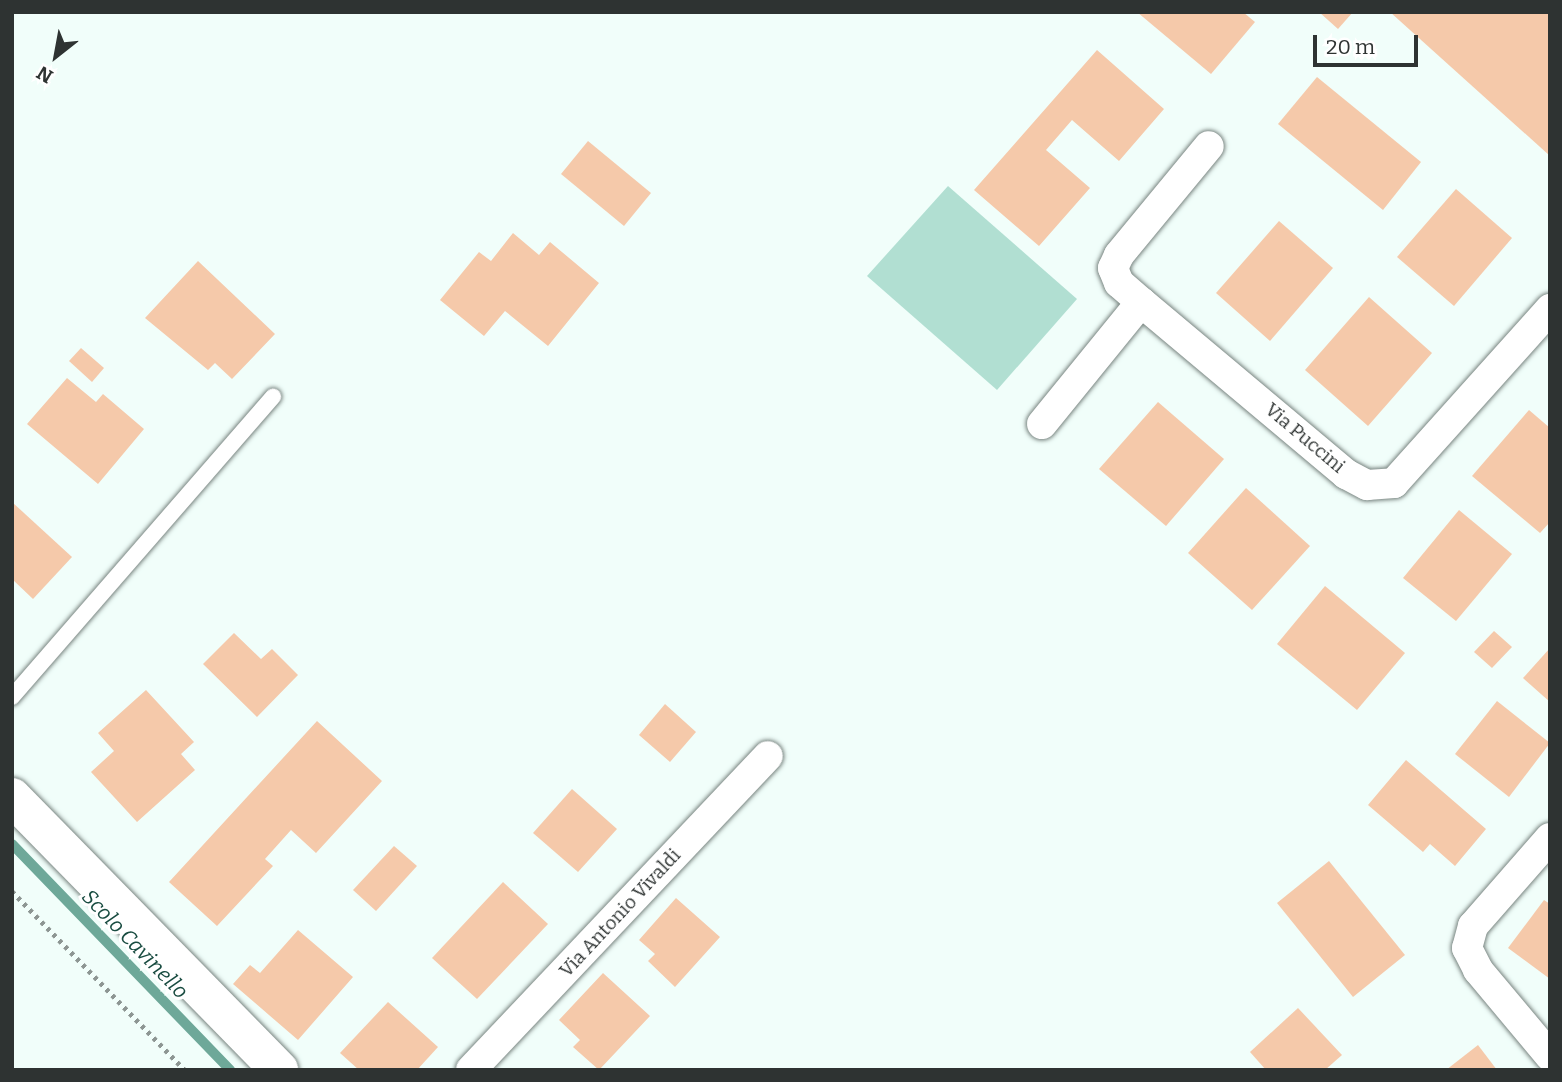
<!DOCTYPE html>
<html>
<head>
<meta charset="utf-8">
<style>
	body { margin:0 }
	#map { position:relative; width:1562px; height:1082px; overflow:hidden; background:#f1fefa; font-family:Bitter,serif }
	div>[style] { position:absolute }
	.green>* { inset:0; background:#b1dfd2 }
	.stream>* { height:10px; margin:-5px; padding:0 5px; transform-origin:5px; border-radius:5px; background:#6ea899 }
	.building>* { inset:0; background:#f5c9aa }
	.path>* { height:4.5px; margin-top:-2.25px; transform-origin:0; background:repeating-linear-gradient(90deg,#8d9693 0 3.5px,transparent 0 8.5px) }
	.roads { filter:drop-shadow(0 0 2px #798581) drop-shadow(0 0 2px #798581) }
	.lane>* { height:16px; margin:-8px; padding:0 8px; transform-origin:8px; border-radius:8px; background:#fff }
	.street>* { height:30px; margin:-15px; padding:0 15px; transform-origin:15px; border-radius:15px; background:#fff }
	.secondary>* { height:38px; margin:-19px; padding:0 19px; transform-origin:19px; border-radius:19px; background:#fff }
	span { translate:-50% -50%; white-space:nowrap; text-align:center; line-height:1.15; -webkit-text-stroke:6px #fff; paint-order:stroke }
	.street-label { font-size:19px; color:#2e3332 }
	.water-label { font-size:21px; color:#194c41; font-style:italic }
	.frame { position:absolute; inset:0; border:14px solid #2e3332; pointer-events:none }
	.north { position:absolute; left:21px; top:21px; width:70px; height:70px; -webkit-text-stroke:5px #fff; paint-order:stroke; rotate:211deg; font-size:19px; font-weight:700; line-height:28px; text-align:center; color:#2e3332 }
	.north::after { content:''; display:block; margin:auto; width:24px; height:32px; background:#2e3332; clip-path:polygon(50% 0,100% 100%,50% 72%,0 100%) }
	.scale { position:absolute; left:1313px; top:35px; width:105px; height:32px; box-sizing:border-box; border:4px solid #2e3332; border-top:0; padding-left:9px; font-size:21px; line-height:24px; white-space:nowrap; color:#2e3332; -webkit-text-stroke:5px #fff; paint-order:stroke }
</style>
</head>
<body>
<div id="map">
	<div class="green">
		<i style="clip-path:polygon(948px 186px,1077px 299px,997px 390px,867px 276px)"></i>
	</div>
	<div class="stream">
		<i style="left:12px;top:844px;width:314px;rotate:46deg"></i>
	</div>
	<div class="building">
		<i style="clip-path:polygon(1137px 12px,1243px 12px,1255px 22px,1211px 74px)"></i>
		<i style="clip-path:polygon(1319px 12px,1353px 12px,1338px 29px)"></i>
		<i style="clip-path:polygon(1390px 12px,1550px 12px,1550px 156px)"></i>
		<i style="clip-path:polygon(1097px 50px,1164px 109px,1119px 161px,1072px 120px,1046px 150px,1090px 188px,1039px 246px,974px 190px)"></i>
		<i style="clip-path:polygon(1317px 77px,1421px 162px,1383px 210px,1278px 124px)"></i>
		<i style="clip-path:polygon(588px 141px,651px 193px,624px 226px,561px 174px)"></i>
		<i style="clip-path:polygon(1456px 189px,1512px 238px,1454px 306px,1397px 257px)"></i>
		<i style="clip-path:polygon(1279px 221px,1333px 268px,1270px 341px,1216px 293px)"></i>
		<i style="clip-path:polygon(513px 233px,539px 255px,550px 242px,599px 283px,548px 346px,505px 311px,484px 336px,440px 300px,479px 252px,491px 261px)"></i>
		<i style="clip-path:polygon(198px 261px,275px 334px,232px 379px,215px 363px,208px 370px,145px 318px)"></i>
		<i style="clip-path:polygon(1369px 297px,1432px 353px,1368px 426px,1305px 370px)"></i>
		<i style="clip-path:polygon(81px 348px,104px 368px,92px 382px,69px 361px)"></i>
		<i style="clip-path:polygon(67px 378px,96px 402px,103px 394px,144px 429px,98px 484px,27px 424px)"></i>
		<i style="clip-path:polygon(1158px 402px,1224px 459px,1166px 526px,1099px 469px)"></i>
		<i style="clip-path:polygon(1529px 410px,1550px 428px,1550px 522px,1540px 533px,1472px 476px)"></i>
		<i style="clip-path:polygon(1246px 488px,1310px 546px,1252px 610px,1188px 553px)"></i>
		<i style="clip-path:polygon(12px 502px,72px 557px,33px 599px,12px 579px)"></i>
		<i style="clip-path:polygon(1459px 510px,1512px 554px,1456px 621px,1403px 578px)"></i>
		<i style="clip-path:polygon(1325px 586px,1405px 653px,1357px 710px,1277px 644px)"></i>
		<i style="clip-path:polygon(1494px 631px,1512px 647px,1492px 668px,1474px 652px)"></i>
		<i style="clip-path:polygon(234px 633px,261px 659px,272px 649px,298px 675px,257px 717px,203px 664px)"></i>
		<i style="clip-path:polygon(1550px 648px,1550px 702px,1523px 678px)"></i>
		<i style="clip-path:polygon(146px 690px,194px 742px,181px 754px,195px 770px,137px 822px,91px 772px,114px 751px,98px 733px)"></i>
		<i style="clip-path:polygon(1497px 701px,1550px 743px,1509px 797px,1455px 754px)"></i>
		<i style="clip-path:polygon(665px 704px,696px 732px,670px 762px,639px 735px)"></i>
		<i style="clip-path:polygon(317px 721px,382px 781px,316px 853px,291px 830px,265px 859px,273px 866px,217px 926px,169px 882px)"></i>
		<i style="clip-path:polygon(1406px 760px,1486px 829px,1455px 866px,1430px 844px,1423px 852px,1368px 805px)"></i>
		<i style="clip-path:polygon(572px 789px,617px 829px,578px 872px,533px 833px)"></i>
		<i style="clip-path:polygon(394px 846px,417px 866px,376px 911px,353px 890px)"></i>
		<i style="clip-path:polygon(1329px 861px,1405px 955px,1353px 997px,1277px 903px)"></i>
		<i style="clip-path:polygon(503px 882px,548px 924px,477px 999px,432px 958px)"></i>
		<i style="clip-path:polygon(676px 898px,720px 937px,675px 987px,648px 961px,655px 954px,639px 940px)"></i>
		<i style="clip-path:polygon(1544px 900px,1550px 904px,1550px 979px,1508px 948px)"></i>
		<i style="clip-path:polygon(298px 930px,353px 977px,298px 1040px,233px 984px,250px 965px,260px 973px)"></i>
		<i style="clip-path:polygon(603px 973px,650px 1016px,599px 1070px,573px 1047px,580px 1040px,559px 1020px)"></i>
		<i style="clip-path:polygon(388px 1002px,438px 1047px,417px 1070px,359px 1070px,340px 1053px)"></i>
		<i style="clip-path:polygon(1298px 1008px,1342px 1055px,1325px 1070px,1266px 1070px,1250px 1052px)"></i>
		<i style="clip-path:polygon(1478px 1045px,1497px 1070px,1446px 1070px)"></i>
	</div>
	<div class="path">
		<i style="left:12px;top:891px;width:249px;rotate:46deg"></i>
	</div>
	<div class="roads">
		<div class="lane">
			<i style="left:12px;top:697px;width:398px;rotate:-49deg"></i>
		</div>
		<div class="street">
			<i style="left:1141px;top:302px;width:29px;rotate:-139deg"></i>
			<i style="left:1119px;top:283px;width:16px;rotate:-112deg"></i>
			<i style="left:1113px;top:268px;width:14px;rotate:-65deg"></i>
			<i style="left:1119px;top:255px;width:141px;rotate:-50.5deg"></i>
			<i style="left:1042px;top:424px;width:157px;rotate:-50.9deg"></i>
			<i style="left:1141px;top:302px;width:268px;rotate:40deg"></i>
			<i style="left:1346px;top:474px;width:24px;rotate:28deg"></i>
			<i style="left:1367px;top:485px;width:27px;rotate:-4deg"></i>
			<i style="left:1394px;top:483px;width:234px;rotate:-48.1deg"></i>
			<i style="left:1550px;top:838px;width:117px;rotate:131.2deg"></i>
			<i style="left:1473px;top:926px;width:23px;rotate:105deg"></i>
			<i style="left:1467px;top:948px;width:25px;rotate:63deg"></i>
			<i style="left:1478px;top:970px;width:112px;rotate:50.1deg"></i>
			<i style="left:471px;top:1070px;width:432px;rotate:-46.6deg"></i>
		</div>
		<div class="secondary">
			<i style="left:12px;top:797px;width:382px;rotate:45.6deg"></i>
		</div>
	</div>
	<div class="street-label">
		<span style="left:1305px;top:438px;rotate:40deg">Via Puccini</span>
		<span style="left:620px;top:913px;rotate:-47deg">Via Antonio Vivaldi</span>
	</div>
	<div class="water-label">
		<span style="left:135px;top:944px;rotate:46deg">Scolo Cavinello</span>
	</div>
	<div class="frame"></div>
	<div class="north">N</div>
	<div class="scale">20 m</div>
</div>
</body>
</html>
